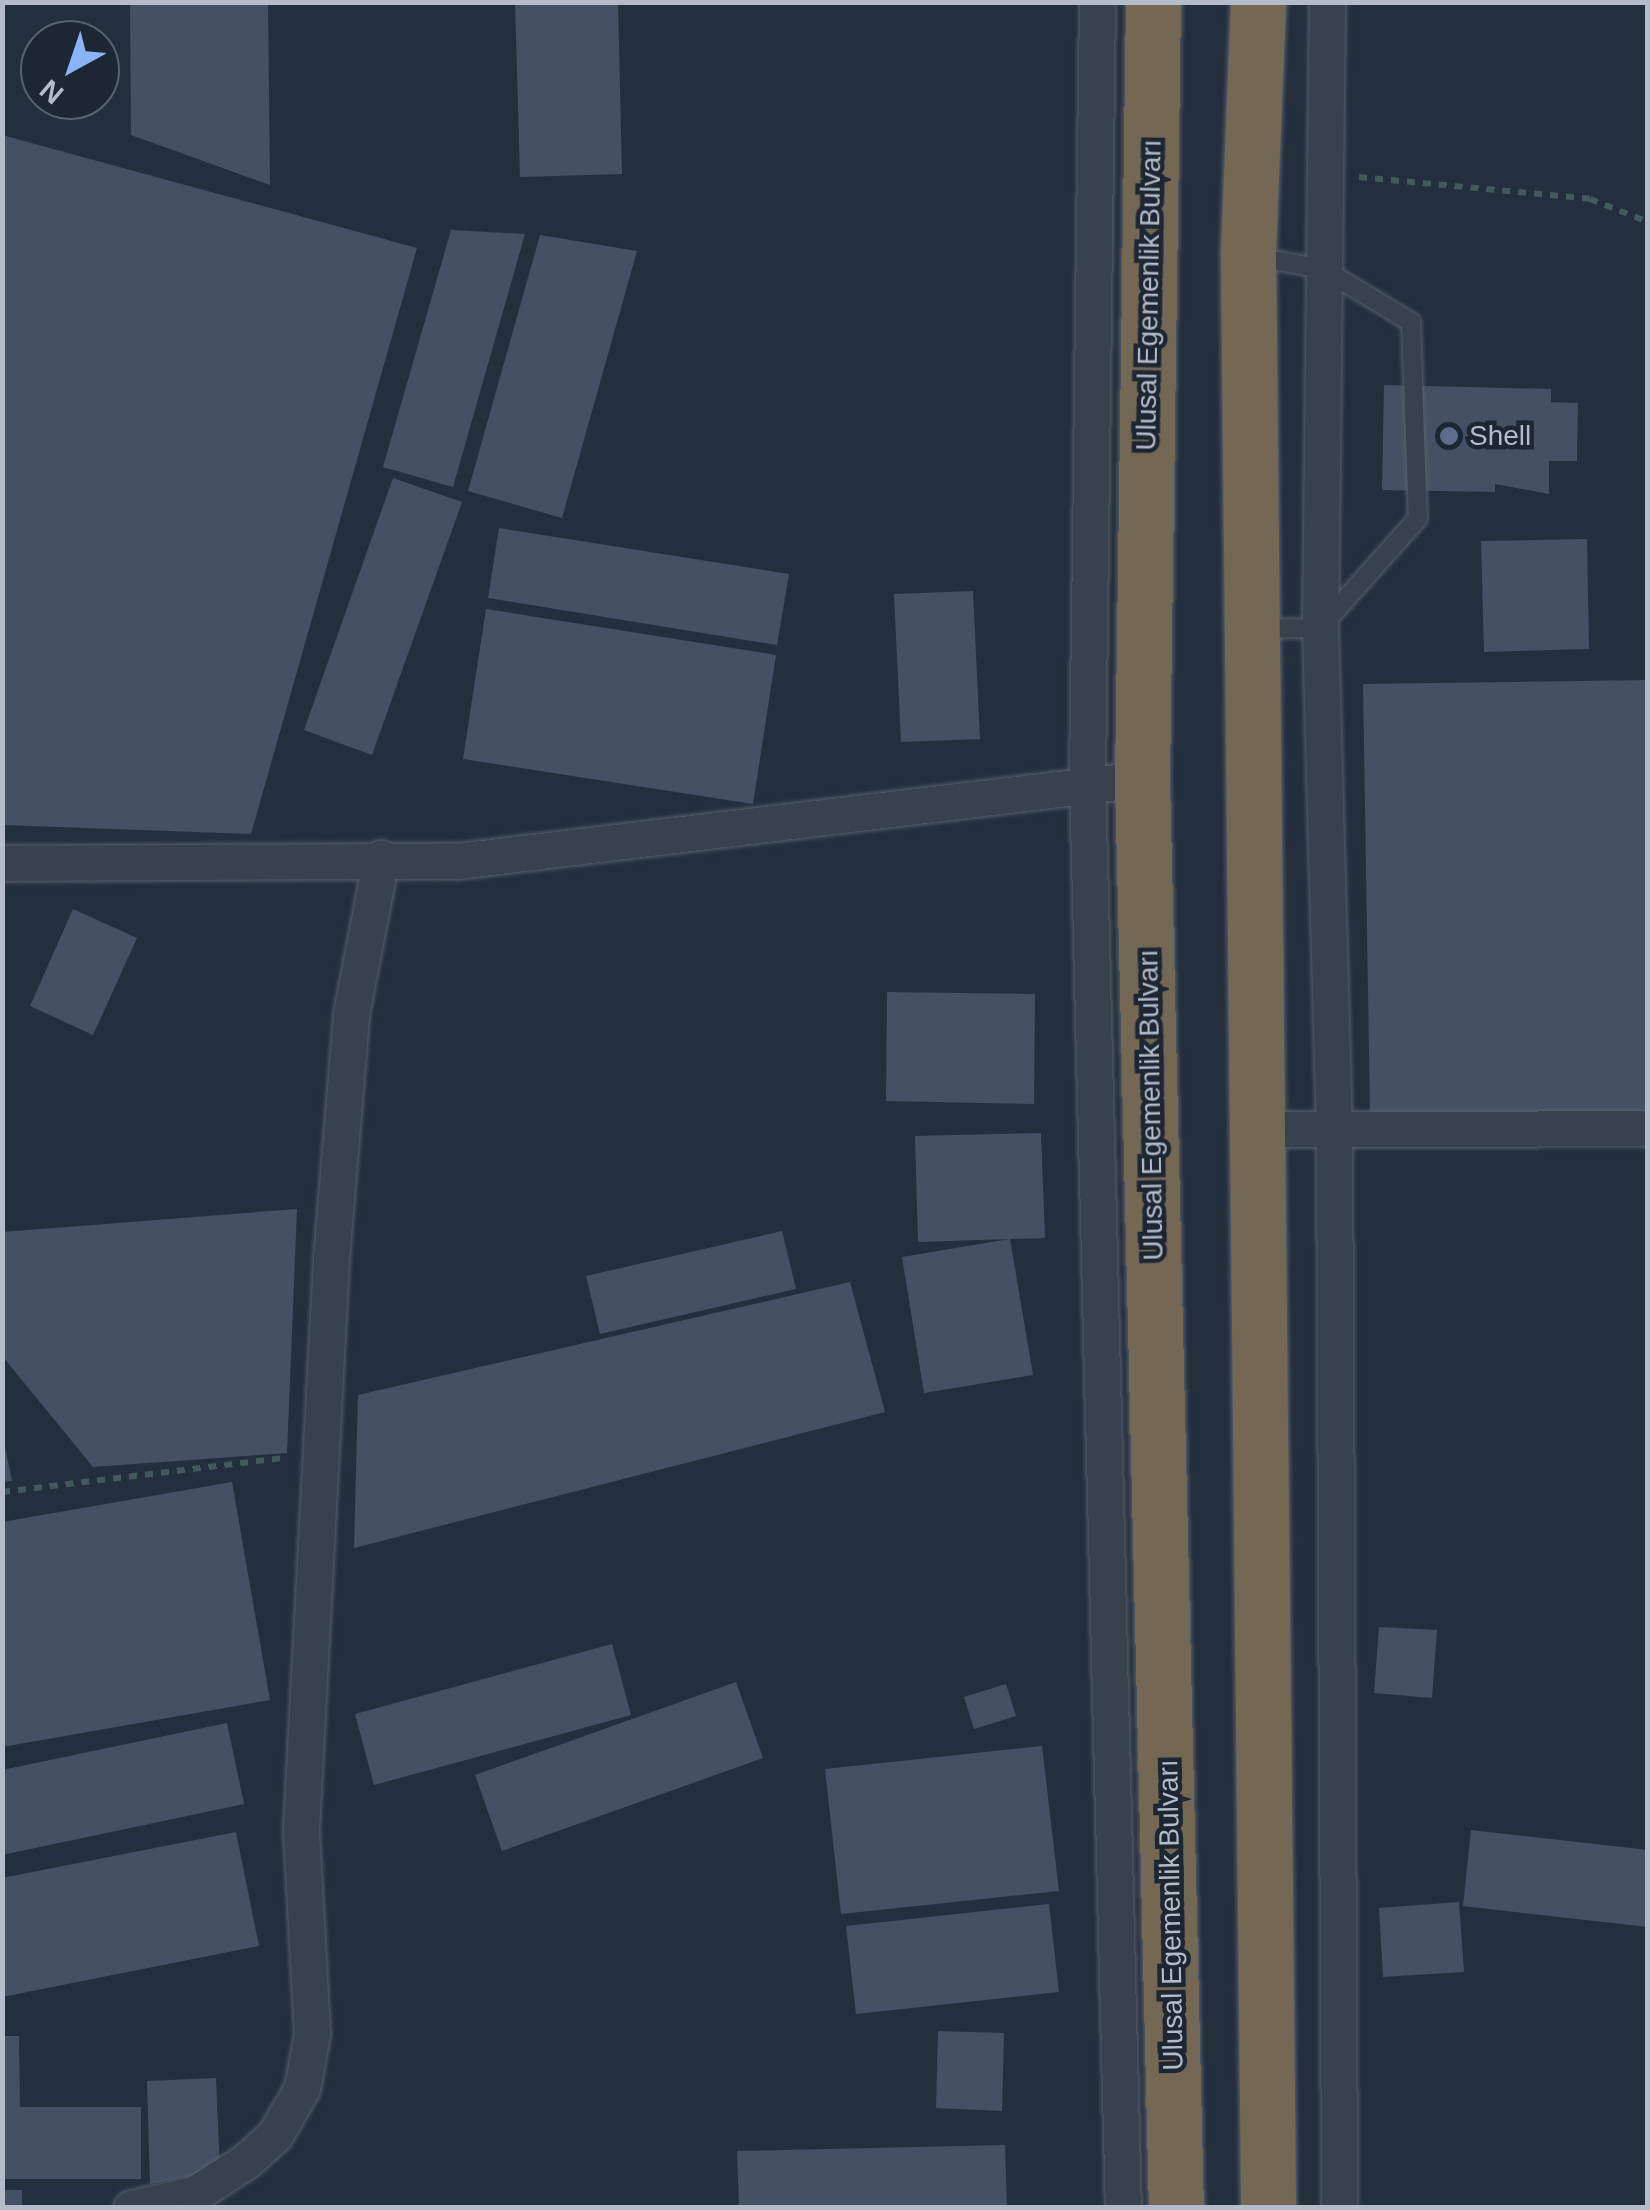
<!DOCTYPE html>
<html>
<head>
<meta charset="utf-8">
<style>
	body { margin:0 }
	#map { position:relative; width:1650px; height:2210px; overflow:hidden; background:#242f3e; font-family:Helvetica,sans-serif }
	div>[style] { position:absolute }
	.building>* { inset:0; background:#455162 }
	.path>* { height:6px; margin-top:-3px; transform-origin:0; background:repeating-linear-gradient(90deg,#44595c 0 8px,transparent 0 16px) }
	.roads { filter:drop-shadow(0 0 2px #565f6c) drop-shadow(0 0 2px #565f6c) }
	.lane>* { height:18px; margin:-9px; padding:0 9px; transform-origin:9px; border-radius:9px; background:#38414e }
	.street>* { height:35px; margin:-17.5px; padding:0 17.5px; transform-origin:17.5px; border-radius:17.5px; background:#38414e }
	.highway>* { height:55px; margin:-27.5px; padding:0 27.5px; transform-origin:27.5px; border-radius:27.5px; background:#746855 }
	.dots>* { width:28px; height:28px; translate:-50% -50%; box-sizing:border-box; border:5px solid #1d2633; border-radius:50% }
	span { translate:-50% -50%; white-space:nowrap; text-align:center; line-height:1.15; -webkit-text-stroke:9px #1d2633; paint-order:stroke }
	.street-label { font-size:28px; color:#b4bcc9 }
	.poi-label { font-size:28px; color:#b4bcc9 }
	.left { translate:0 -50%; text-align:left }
	.frame { position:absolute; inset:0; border:5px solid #b4bcc9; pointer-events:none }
	.north { position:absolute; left:20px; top:20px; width:100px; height:100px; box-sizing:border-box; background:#1d2633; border:2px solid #59626f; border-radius:50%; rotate:220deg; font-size:28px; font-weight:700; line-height:40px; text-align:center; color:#b4bcc9 }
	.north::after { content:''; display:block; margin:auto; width:35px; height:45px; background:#8ab4f8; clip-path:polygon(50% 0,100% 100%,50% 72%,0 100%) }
</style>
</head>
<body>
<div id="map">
	<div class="building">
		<i style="clip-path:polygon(130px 2px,268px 2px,270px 185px,131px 135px)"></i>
		<i style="clip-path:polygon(515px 2px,618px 2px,622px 174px,520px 177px)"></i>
		<i style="clip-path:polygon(2px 135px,417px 248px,251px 834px,2px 825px)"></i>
		<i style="clip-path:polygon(451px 230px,525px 234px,453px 487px,383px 467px)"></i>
		<i style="clip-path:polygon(540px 235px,637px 251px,562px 518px,468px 491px)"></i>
		<i style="clip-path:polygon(1384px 385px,1551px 389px,1551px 402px,1578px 403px,1577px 461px,1549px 461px,1549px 494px,1495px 484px,1495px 492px,1382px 490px)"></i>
		<i style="clip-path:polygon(393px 478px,462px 502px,372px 755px,304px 730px)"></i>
		<i style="clip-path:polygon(499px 528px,789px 574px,777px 645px,488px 598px)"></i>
		<i style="clip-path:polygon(1587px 539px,1589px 649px,1484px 652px,1481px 541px)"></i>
		<i style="clip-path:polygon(973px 591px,980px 739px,901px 742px,894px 594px)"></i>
		<i style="clip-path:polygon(486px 609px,776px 655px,753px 804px,463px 759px)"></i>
		<i style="clip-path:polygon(1648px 680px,1648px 1112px,1370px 1115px,1363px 684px)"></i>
		<i style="clip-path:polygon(73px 909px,137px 938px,93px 1035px,30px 1006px)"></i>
		<i style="clip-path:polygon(887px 992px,1035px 994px,1034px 1104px,886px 1101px)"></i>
		<i style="clip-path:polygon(1041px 1133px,1045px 1238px,918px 1242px,915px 1136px)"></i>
		<i style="clip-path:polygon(297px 1209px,287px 1453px,93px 1467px,3px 1357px,2px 1232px)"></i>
		<i style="clip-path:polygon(782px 1231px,796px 1289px,600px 1334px,586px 1276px)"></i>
		<i style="clip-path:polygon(1010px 1239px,1033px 1375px,924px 1393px,902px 1257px)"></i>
		<i style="clip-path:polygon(850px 1282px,885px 1412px,354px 1548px,358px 1395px)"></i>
		<i style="clip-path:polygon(2px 1432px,12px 1481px,2px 1482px)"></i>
		<i style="clip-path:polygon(232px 1482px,270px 1700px,2px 1747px,2px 1522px)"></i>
		<i style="clip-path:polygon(1379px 1627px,1437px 1630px,1432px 1698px,1374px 1693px)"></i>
		<i style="clip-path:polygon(612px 1644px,631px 1715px,374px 1785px,355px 1714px)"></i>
		<i style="clip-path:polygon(736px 1682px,763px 1758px,502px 1851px,475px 1775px)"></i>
		<i style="clip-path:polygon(1006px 1684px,1016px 1716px,974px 1729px,964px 1697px)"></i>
		<i style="clip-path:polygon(227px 1723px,244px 1804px,2px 1855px,2px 1770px)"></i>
		<i style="clip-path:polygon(1042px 1746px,1059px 1891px,841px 1914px,825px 1769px)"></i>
		<i style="clip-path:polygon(1471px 1830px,1648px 1850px,1648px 1927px,1463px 1906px)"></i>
		<i style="clip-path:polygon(236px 1832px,259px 1946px,2px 1997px,2px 1878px)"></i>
		<i style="clip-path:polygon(1459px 1902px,1464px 1972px,1383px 1977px,1379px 1908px)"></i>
		<i style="clip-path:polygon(1049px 1904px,1059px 1992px,856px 2014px,846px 1926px)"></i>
		<i style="clip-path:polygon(938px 2031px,1004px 2033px,1002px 2111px,936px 2108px)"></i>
		<i style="clip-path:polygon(2px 2036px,19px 2036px,20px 2107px,141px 2107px,141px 2179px,2px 2179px)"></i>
		<i style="clip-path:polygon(216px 2078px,220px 2171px,150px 2184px,147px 2081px)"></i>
		<i style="clip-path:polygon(1005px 2145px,1007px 2208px,739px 2208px,737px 2151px)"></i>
		<i style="clip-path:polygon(2px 2190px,22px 2190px,22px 2208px,2px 2208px)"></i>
	</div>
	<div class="path">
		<i style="left:1359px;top:177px;width:232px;rotate:5.4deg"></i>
		<i style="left:1590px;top:199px;width:62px;rotate:21.6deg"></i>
		<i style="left:2px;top:1492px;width:284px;rotate:-6.9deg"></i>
	</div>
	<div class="roads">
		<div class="lane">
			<i style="left:1255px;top:257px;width:69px;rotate:10deg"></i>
			<i style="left:1323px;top:269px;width:103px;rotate:31.1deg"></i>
			<i style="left:1411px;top:322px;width:196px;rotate:88deg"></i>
			<i style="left:1418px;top:518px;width:147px;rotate:131.7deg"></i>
			<i style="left:1320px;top:628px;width:64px;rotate:179.1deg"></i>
		</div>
		<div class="street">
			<i style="left:1097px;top:2px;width:778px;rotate:90.74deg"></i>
			<i style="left:1087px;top:780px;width:1428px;rotate:88.56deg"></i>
			<i style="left:1327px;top:2px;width:626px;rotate:90.64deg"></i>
			<i style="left:1320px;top:628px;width:503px;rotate:88.41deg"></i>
			<i style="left:1334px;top:1131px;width:1077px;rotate:89.73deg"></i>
			<i style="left:2px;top:863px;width:455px;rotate:-0.3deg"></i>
			<i style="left:457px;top:861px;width:690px;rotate:-6.83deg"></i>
			<i style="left:1259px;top:1129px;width:389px;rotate:-0.1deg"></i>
			<i style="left:131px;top:2208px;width:66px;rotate:-12.3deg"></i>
			<i style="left:195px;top:2194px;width:61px;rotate:-32.9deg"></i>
			<i style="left:246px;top:2161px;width:39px;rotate:-42deg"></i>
			<i style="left:275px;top:2135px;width:54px;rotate:-60.1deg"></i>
			<i style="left:302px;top:2088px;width:55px;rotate:-79.5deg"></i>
			<i style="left:312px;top:2034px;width:206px;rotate:-93.1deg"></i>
			<i style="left:301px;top:1828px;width:570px;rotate:-86.98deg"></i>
			<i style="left:331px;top:1259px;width:246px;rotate:-85.3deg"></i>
			<i style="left:351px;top:1014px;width:159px;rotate:-79.1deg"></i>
		</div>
		<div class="highway">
			<i style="left:1153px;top:2px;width:777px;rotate:90.81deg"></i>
			<i style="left:1142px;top:779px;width:1429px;rotate:88.64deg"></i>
			<i style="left:1258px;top:2px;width:254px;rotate:92.3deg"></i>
			<i style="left:1248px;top:256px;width:1952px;rotate:89.41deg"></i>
		</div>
	</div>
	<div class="dots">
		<i style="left:1449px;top:436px;background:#5c6f8a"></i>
	</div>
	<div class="street-label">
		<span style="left:1149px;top:295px;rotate:-89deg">Ulusal Egemenlik Bulvarı</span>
		<span style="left:1151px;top:1105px;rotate:-91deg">Ulusal Egemenlik Bulvarı</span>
		<span style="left:1171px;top:1915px;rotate:-91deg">Ulusal Egemenlik Bulvarı</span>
	</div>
	<div class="poi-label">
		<span class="left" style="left:1469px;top:436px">Shell</span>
	</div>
	<div class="frame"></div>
	<div class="north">N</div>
</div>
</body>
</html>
